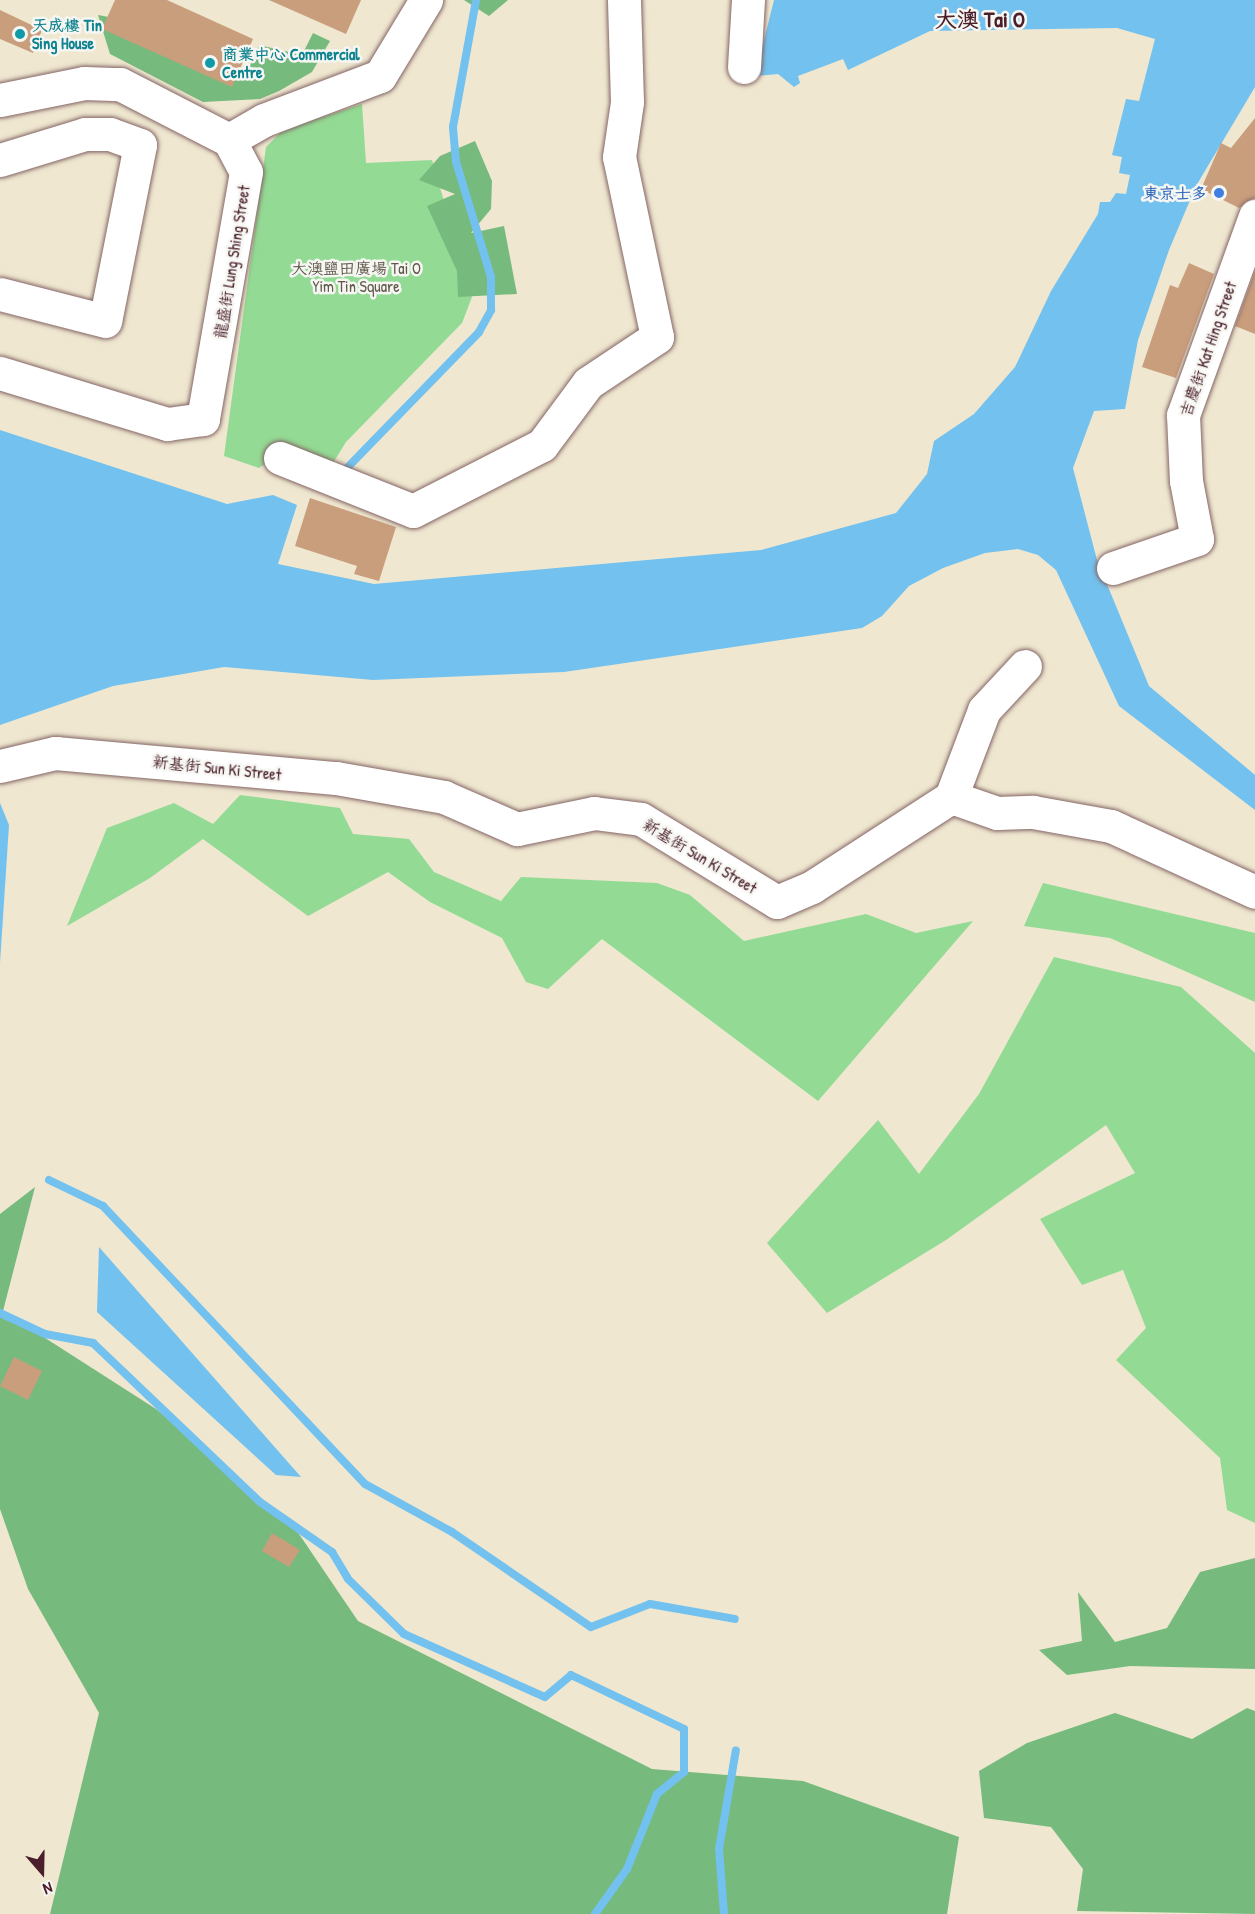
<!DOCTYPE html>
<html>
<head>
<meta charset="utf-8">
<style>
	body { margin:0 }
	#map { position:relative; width:1255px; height:1914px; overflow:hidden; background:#efe7d0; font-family:"Patrick Hand","LXGW WenKai TC",sans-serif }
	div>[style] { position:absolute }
	.green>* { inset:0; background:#93da94 }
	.forest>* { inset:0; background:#76ba7e }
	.water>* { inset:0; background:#73c1ee }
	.stream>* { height:8px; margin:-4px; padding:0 4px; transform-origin:4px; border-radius:4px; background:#73c1ee }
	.building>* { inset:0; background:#c99e7d }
	.roads { filter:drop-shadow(0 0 2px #846565) drop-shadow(0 0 2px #846565) }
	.minor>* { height:33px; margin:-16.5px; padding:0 16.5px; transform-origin:16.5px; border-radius:16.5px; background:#fff }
	.dots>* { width:16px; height:16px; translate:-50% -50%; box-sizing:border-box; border:3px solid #f6f6f2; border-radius:50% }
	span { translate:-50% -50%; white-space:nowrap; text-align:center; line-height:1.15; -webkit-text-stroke:5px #f6f6f2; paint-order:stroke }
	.culture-label { font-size:16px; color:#0d838f; font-weight:700 }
	.left { translate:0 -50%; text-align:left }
	.shop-label { font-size:16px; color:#366cbe; font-weight:700 }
	.right { translate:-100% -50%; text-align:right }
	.street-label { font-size:16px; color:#4a1f2b }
	.park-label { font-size:16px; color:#60574a }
	.district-label { font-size:22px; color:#4a1f2b; font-weight:700 }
	.north { position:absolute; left:12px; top:1842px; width:60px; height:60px; -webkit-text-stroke:4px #f6f6f2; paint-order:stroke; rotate:160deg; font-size:16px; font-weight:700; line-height:24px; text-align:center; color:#4a1f2b }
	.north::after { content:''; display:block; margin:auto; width:21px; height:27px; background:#4a1f2b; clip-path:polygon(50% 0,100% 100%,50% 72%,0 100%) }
</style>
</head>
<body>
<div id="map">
	<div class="green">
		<i style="clip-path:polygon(362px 104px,366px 163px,432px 160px,472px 297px,462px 323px,346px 442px,330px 468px,282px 452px,259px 468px,224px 456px,266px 147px,283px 130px)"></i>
		<i style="clip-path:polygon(240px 795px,340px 808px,353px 834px,409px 839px,434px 872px,501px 901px,521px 877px,657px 883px,690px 895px,744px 941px,866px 914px,916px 933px,973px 921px,818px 1101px,602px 939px,548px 989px,526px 982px,502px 938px,430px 902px,388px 872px,308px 916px,203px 839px,150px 878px,67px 926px,107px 828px,174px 803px,213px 824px)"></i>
		<i style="clip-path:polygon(1043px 883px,1255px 933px,1255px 1002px,1110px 938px,1024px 926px)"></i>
		<i style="clip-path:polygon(1054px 957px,1181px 987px,1255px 1053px,1255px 1523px,1227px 1510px,1220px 1458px,1116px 1360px,1146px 1328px,1123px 1270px,1082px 1285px,1040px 1219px,1135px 1173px,1106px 1125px,946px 1240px,827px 1313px,767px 1243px,878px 1120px,919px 1174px,979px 1094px)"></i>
	</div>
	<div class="forest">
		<i style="clip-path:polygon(464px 0,508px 0,489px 16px)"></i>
		<i style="clip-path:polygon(98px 15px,125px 20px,226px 79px,247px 73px,259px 45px,302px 55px,313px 33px,330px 41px,312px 72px,279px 91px,260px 99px,203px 102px,110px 54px)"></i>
		<i style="clip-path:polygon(475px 141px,492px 181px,491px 209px,471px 233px,504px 226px,517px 294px,458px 297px,457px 271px,427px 206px,455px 194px,419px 180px,440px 156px)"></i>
		<i style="clip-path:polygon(35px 1187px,3px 1311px,156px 1409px,241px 1480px,299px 1534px,358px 1621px,652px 1769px,803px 1781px,959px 1837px,947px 1914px,50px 1914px,99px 1713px,28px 1589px,0 1509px,0 1214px)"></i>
		<i style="clip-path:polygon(1255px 1558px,1255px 1669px,1130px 1666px,1067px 1675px,1039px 1650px,1082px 1641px,1078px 1592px,1115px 1642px,1167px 1628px,1200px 1572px)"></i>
		<i style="clip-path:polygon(1247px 1708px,1255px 1711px,1255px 1914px,1077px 1911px,1083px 1869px,1051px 1827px,984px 1818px,979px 1771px,1027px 1743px,1115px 1713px,1192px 1739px)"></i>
	</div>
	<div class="water">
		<i style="clip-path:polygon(774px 0,1255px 0,1255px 87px,1196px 186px,1169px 250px,1138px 340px,1125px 409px,1094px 411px,1073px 468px,1097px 560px,1149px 686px,1255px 775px,1255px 810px,1119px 706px,1056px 570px,1038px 555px,1018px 549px,985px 553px,943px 568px,909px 586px,882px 616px,862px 628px,564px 672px,373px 680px,224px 667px,113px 686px,0 725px,0 430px,227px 504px,273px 495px,297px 505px,278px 564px,374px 584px,761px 550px,896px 513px,927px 474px,934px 441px,974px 414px,1015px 367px,1051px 291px,1098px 214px,1100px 202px,1110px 202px,1116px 193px,1126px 194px,1130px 175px,1119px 173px,1122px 157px,1112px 155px,1126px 99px,1139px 101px,1155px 39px,1117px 28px,930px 31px,848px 70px,843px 59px,798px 76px,800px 83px,794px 87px,778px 74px,755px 76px)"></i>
		<i style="clip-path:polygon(0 803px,9px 825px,0 963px)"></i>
		<i style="clip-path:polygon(99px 1247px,301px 1477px,276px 1475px,97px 1312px)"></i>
	</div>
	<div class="stream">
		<i style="left:345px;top:470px;width:192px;rotate:-45.8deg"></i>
		<i style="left:479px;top:332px;width:25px;rotate:-61deg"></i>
		<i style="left:491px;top:310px;width:33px;rotate:-90deg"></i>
		<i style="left:491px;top:277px;width:120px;rotate:-106.9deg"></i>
		<i style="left:456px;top:162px;width:35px;rotate:-95deg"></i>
		<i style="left:453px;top:127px;width:129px;rotate:-79.7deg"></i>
		<i style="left:49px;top:1180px;width:60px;rotate:25.7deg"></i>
		<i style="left:103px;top:1206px;width:382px;rotate:46.7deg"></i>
		<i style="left:365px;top:1484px;width:99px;rotate:28.9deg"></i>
		<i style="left:452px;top:1532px;width:168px;rotate:34.4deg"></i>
		<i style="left:591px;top:1627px;width:63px;rotate:-21.3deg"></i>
		<i style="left:650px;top:1604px;width:86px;rotate:10deg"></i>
		<i style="left:0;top:1313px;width:50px;rotate:25deg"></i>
		<i style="left:45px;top:1334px;width:49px;rotate:10.6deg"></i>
		<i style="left:93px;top:1343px;width:231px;rotate:43.6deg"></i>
		<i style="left:260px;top:1502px;width:88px;rotate:34.8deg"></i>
		<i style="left:332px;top:1552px;width:31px;rotate:59deg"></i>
		<i style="left:348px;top:1579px;width:78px;rotate:44.5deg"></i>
		<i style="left:404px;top:1634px;width:154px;rotate:24.1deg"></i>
		<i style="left:545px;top:1697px;width:34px;rotate:-40deg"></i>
		<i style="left:571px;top:1675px;width:125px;rotate:25.5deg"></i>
		<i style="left:684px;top:1729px;width:43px;rotate:90deg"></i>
		<i style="left:684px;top:1772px;width:35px;rotate:141deg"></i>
		<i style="left:657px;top:1794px;width:81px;rotate:111.8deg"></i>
		<i style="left:627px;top:1869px;width:55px;rotate:125.4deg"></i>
		<i style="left:724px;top:1914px;width:65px;rotate:-94.4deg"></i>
		<i style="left:719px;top:1849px;width:100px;rotate:-80.3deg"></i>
	</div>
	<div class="building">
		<i style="clip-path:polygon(115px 0,167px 0,253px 39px,232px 87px,102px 29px)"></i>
		<i style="clip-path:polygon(269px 0,361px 0,346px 34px)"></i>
		<i style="clip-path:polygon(0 10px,42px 30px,33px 53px,0 39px)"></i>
		<i style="clip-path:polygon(1255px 118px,1255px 198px,1239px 208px,1201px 189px,1221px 143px,1231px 148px)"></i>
		<i style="clip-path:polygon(1189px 263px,1214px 274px,1176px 378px,1142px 367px,1170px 285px,1178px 288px)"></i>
		<i style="clip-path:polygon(1255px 271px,1255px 334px,1235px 326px)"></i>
		<i style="clip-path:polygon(310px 498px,396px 527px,379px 581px,354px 574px,357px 566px,295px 546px)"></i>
		<i style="clip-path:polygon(14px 1357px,42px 1371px,28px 1400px,0 1386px)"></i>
		<i style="clip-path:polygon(272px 1533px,300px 1550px,289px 1567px,262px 1551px)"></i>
	</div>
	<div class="roads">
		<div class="minor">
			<i style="left:744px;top:67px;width:67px;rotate:-86.6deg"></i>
			<i style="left:0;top:100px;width:86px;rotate:-11.4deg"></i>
			<i style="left:84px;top:83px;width:36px;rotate:2deg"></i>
			<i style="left:120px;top:84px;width:123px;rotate:27.2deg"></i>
			<i style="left:229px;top:140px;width:36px;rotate:62deg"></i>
			<i style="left:246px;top:172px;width:251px;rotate:99.9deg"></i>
			<i style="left:203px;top:419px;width:36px;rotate:172deg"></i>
			<i style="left:167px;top:424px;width:175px;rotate:-163deg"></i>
			<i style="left:229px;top:140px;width:40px;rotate:-29.7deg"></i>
			<i style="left:264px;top:120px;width:124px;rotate:-20.8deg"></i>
			<i style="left:380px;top:76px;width:89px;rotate:-58.8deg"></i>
			<i style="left:0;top:160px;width:89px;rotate:-17deg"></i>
			<i style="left:85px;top:134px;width:25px"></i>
			<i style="left:110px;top:134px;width:32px;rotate:20deg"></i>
			<i style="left:140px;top:145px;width:179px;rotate:101.2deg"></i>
			<i style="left:105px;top:321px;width:108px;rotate:-165.6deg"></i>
			<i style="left:280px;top:458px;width:143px;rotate:21.7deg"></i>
			<i style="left:413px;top:511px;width:145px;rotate:-27.1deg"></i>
			<i style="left:542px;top:445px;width:77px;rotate:-53.4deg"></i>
			<i style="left:588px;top:383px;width:83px;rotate:-33.7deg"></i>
			<i style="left:657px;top:337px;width:184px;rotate:-101.9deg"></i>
			<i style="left:619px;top:157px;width:56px;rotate:-81.7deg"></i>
			<i style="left:627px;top:102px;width:102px;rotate:-91.7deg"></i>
			<i style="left:1113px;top:568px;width:89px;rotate:-19deg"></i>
			<i style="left:1197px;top:539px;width:59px;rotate:-100.7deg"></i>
			<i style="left:1186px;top:481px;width:66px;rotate:-92.6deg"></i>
			<i style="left:1183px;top:415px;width:212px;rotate:-70.1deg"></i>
			<i style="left:0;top:766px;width:57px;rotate:-13.3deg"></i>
			<i style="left:55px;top:753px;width:282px;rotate:5.1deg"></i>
			<i style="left:336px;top:778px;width:110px;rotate:10deg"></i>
			<i style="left:444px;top:797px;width:80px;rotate:23.7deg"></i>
			<i style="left:517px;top:829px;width:79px;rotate:-11.7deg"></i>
			<i style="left:594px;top:813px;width:47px;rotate:7.3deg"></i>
			<i style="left:641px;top:819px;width:159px;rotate:31.4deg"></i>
			<i style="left:777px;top:902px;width:38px;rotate:-23deg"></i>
			<i style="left:812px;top:887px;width:166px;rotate:-32.9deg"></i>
			<i style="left:951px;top:797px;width:49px;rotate:19.2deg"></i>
			<i style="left:997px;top:813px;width:36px;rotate:-2deg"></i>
			<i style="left:1033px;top:812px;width:79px;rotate:10.2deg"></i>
			<i style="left:1111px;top:826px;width:158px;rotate:24.6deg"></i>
			<i style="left:951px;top:797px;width:93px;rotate:-69.2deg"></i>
			<i style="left:984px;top:710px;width:60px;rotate:-47deg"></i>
		</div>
	</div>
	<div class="dots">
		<i style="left:20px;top:34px;background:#0f9aa8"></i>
		<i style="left:210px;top:63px;background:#0f9aa8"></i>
		<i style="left:1219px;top:193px;background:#3f7fe0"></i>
	</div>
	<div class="culture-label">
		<span class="left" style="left:32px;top:34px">天成樓 Tin<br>Sing House</span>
		<span class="left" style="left:222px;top:63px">商業中心 Commercial<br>Centre</span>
	</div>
	<div class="shop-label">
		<span class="right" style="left:1207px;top:193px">東京士多</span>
	</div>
	<div class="street-label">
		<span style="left:232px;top:262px;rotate:-81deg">龍盛街 Lung Shing Street</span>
		<span style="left:1208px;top:349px;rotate:-71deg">吉慶街 Kat Hing Street</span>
		<span style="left:217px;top:768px;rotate:6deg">新基街 Sun Ki Street</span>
		<span style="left:700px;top:856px;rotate:31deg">新基街 Sun Ki Street</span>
	</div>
	<div class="park-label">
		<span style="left:356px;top:277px">大澳鹽田廣場 Tai O<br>Yim Tin Square</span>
	</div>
	<div class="district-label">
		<span style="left:980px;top:20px">大澳 Tai O</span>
	</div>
	<div class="north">N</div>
</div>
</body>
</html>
